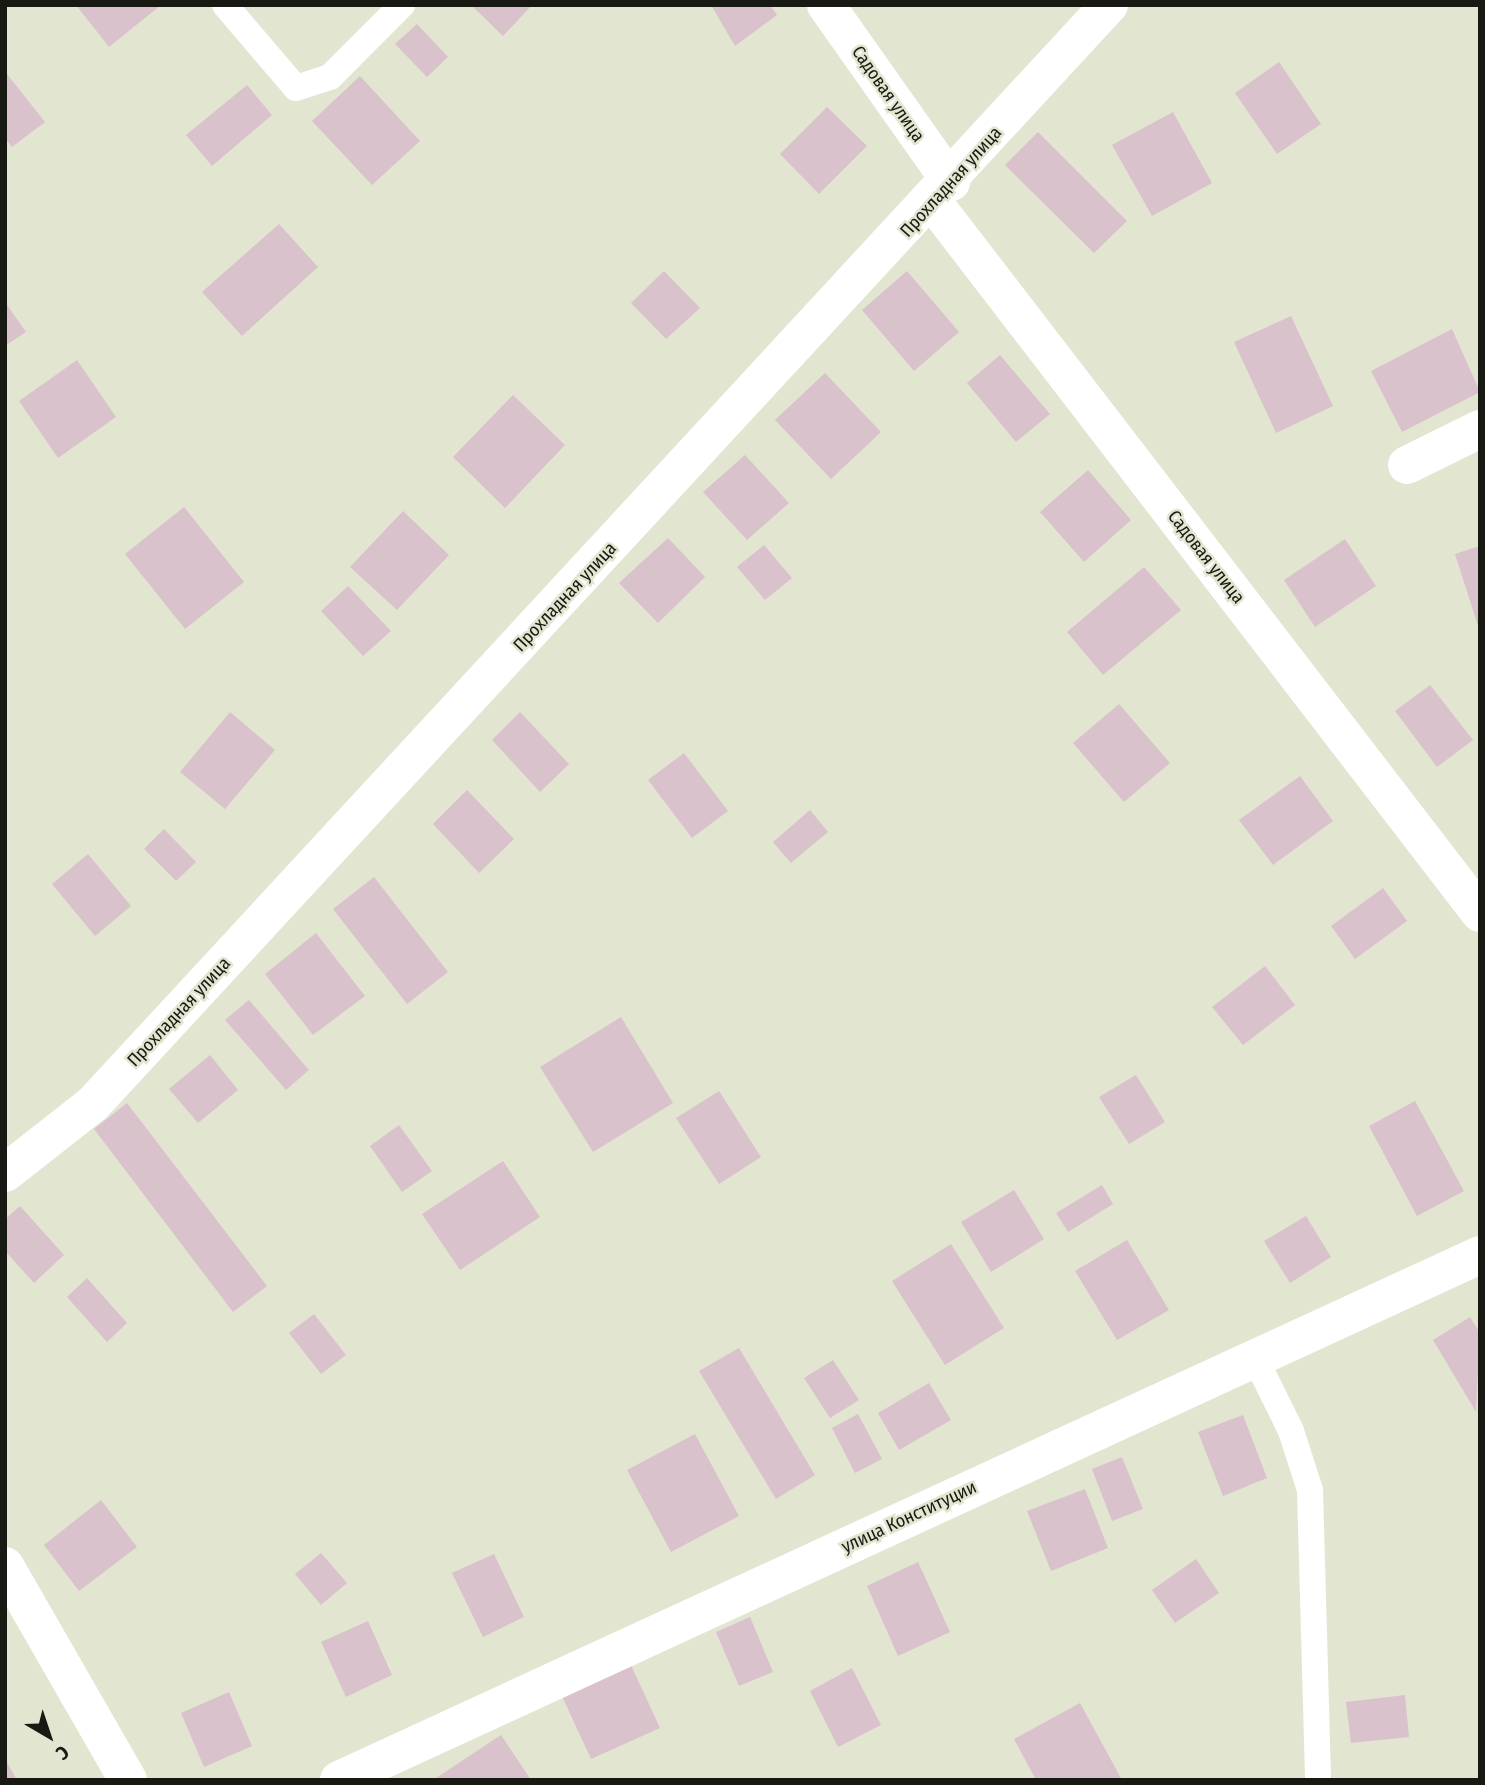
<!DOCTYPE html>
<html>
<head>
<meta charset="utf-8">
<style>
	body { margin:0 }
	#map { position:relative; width:1485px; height:1785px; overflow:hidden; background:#e2e5d0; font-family:"Fira Sans Condensed",sans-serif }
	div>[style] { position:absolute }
	.building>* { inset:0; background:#d9c2cc }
	.lane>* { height:26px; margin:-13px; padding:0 13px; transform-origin:13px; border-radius:13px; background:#fff }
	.street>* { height:38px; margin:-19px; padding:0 19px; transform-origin:19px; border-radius:19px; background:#fff }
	span { translate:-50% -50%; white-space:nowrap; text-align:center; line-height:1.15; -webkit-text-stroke:5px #e2e5d0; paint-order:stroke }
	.street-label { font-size:18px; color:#181912 }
	.frame { position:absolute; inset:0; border:7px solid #181912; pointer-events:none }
	.north { position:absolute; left:14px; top:1701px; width:70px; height:70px; -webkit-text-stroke:5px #e2e5d0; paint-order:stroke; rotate:141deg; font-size:19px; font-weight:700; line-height:28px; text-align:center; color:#181912 }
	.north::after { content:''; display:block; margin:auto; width:24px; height:32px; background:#181912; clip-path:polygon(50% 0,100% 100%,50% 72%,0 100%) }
</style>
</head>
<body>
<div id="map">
	<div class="building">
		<i style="clip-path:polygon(76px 5px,161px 5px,109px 47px)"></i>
		<i style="clip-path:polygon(471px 5px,532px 5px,503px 36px)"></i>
		<i style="clip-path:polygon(711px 5px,770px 5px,777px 15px,735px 46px)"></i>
		<i style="clip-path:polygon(417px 24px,448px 57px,427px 77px,395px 44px)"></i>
		<i style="clip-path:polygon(1279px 62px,1321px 124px,1277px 154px,1235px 93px)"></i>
		<i style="clip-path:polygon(7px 74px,45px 122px,12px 147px,5px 138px)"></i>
		<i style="clip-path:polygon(360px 76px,420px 141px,372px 185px,312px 121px)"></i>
		<i style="clip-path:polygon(247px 85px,272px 115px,212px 166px,186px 135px)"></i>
		<i style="clip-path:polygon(827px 107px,867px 146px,819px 194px,780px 154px)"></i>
		<i style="clip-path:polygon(1173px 112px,1212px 183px,1152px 216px,1112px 145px)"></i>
		<i style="clip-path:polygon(1038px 132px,1127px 221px,1094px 253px,1005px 165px)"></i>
		<i style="clip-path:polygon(279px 224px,318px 267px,242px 336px,202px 292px)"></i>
		<i style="clip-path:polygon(664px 271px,700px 308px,666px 339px,631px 303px)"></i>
		<i style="clip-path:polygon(907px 271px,959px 332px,914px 371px,862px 310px)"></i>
		<i style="clip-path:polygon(5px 302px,26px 332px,5px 346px)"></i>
		<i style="clip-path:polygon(1291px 316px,1333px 406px,1276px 433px,1234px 342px)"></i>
		<i style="clip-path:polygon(1452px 329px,1480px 392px,1402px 432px,1371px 371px)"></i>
		<i style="clip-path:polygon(1000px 355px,1050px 414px,1016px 442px,967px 383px)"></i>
		<i style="clip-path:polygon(77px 360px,116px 417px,58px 458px,19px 401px)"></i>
		<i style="clip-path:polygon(825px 373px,881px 432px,831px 479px,775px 420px)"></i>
		<i style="clip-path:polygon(513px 395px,565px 445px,505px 508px,453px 457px)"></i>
		<i style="clip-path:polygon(745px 455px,789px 503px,747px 540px,703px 492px)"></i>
		<i style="clip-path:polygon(1088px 470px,1131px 520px,1084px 562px,1040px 512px)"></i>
		<i style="clip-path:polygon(184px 507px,244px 582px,185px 629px,125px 554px)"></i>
		<i style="clip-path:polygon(403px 511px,449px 555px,397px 610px,350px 567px)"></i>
		<i style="clip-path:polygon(668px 538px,705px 577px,658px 623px,619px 583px)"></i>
		<i style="clip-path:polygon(1345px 539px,1376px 586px,1315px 627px,1284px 580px)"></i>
		<i style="clip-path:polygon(764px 545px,792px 578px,765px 600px,737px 567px)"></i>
		<i style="clip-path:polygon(1480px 546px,1480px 629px,1479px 629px,1455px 554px)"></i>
		<i style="clip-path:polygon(1144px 567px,1181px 610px,1103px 675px,1067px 632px)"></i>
		<i style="clip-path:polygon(348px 586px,391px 631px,363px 656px,321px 611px)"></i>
		<i style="clip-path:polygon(1430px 685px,1473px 740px,1437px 767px,1395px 711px)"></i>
		<i style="clip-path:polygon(1119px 704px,1170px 763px,1124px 802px,1073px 743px)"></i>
		<i style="clip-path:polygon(230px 712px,275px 750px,225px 809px,180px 772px)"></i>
		<i style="clip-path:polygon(520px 712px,569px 764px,540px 792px,492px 740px)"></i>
		<i style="clip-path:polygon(684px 753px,728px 811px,692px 838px,648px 780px)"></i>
		<i style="clip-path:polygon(1300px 776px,1333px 821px,1273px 865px,1239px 820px)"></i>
		<i style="clip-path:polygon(467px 790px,514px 839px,479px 873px,433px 824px)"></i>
		<i style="clip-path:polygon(810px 810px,828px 832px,791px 863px,773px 842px)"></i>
		<i style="clip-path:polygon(164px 829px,196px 862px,176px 881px,144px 849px)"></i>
		<i style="clip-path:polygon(88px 854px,131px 906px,95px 936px,52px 884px)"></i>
		<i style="clip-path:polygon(374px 877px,448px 972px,407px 1004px,333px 909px)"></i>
		<i style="clip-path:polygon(1383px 888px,1407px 921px,1355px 959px,1331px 926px)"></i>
		<i style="clip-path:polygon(316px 933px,365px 996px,313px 1035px,265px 974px)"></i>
		<i style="clip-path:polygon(1265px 966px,1295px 1005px,1243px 1045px,1212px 1007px)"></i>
		<i style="clip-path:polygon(249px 1000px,309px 1070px,286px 1090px,225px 1020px)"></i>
		<i style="clip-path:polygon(621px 1017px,673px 1103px,593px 1152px,540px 1067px)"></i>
		<i style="clip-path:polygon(210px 1055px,238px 1090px,198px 1123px,169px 1089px)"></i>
		<i style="clip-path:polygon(1136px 1075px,1165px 1122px,1129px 1144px,1099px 1097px)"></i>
		<i style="clip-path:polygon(719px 1091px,761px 1157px,719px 1184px,676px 1118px)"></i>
		<i style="clip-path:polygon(1415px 1101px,1464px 1191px,1417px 1216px,1369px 1126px)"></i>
		<i style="clip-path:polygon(127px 1103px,267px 1286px,233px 1312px,94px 1129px)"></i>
		<i style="clip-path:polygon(399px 1125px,432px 1171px,402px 1192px,370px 1146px)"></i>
		<i style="clip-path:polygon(503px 1161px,540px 1217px,460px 1270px,422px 1214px)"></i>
		<i style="clip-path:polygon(1102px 1185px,1113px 1204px,1068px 1232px,1056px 1213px)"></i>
		<i style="clip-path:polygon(1014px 1190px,1044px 1239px,991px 1272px,961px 1222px)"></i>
		<i style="clip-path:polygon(20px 1206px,64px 1255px,34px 1283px,5px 1251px,5px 1219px)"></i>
		<i style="clip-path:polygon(1306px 1216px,1331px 1257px,1290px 1283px,1264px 1241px)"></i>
		<i style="clip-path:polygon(1127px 1240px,1169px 1310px,1117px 1340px,1075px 1271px)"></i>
		<i style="clip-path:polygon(951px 1244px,1004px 1328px,945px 1365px,892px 1281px)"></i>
		<i style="clip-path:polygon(87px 1278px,127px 1323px,107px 1342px,67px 1297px)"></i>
		<i style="clip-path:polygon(314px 1314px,346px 1355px,321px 1374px,289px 1333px)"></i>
		<i style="clip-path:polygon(1470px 1317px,1480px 1333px,1476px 1412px,1433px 1340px)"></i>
		<i style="clip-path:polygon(739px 1348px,815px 1475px,776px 1499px,699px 1371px)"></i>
		<i style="clip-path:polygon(833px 1360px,859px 1400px,830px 1418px,804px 1378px)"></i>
		<i style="clip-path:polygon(929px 1383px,951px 1420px,899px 1450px,878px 1413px)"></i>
		<i style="clip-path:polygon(858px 1414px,882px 1459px,855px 1473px,832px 1428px)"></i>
		<i style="clip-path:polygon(1243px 1415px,1267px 1478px,1223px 1496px,1198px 1432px)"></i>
		<i style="clip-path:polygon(695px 1434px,739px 1516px,671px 1552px,627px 1470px)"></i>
		<i style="clip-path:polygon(1122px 1457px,1143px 1509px,1112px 1521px,1092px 1469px)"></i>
		<i style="clip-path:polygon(1085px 1489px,1108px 1548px,1051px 1571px,1027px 1511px)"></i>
		<i style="clip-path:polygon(101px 1500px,137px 1547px,79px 1591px,44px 1545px)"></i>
		<i style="clip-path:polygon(321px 1553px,347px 1583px,321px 1605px,295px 1574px)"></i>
		<i style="clip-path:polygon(494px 1554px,524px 1617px,483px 1637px,452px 1573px)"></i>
		<i style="clip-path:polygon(1196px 1559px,1219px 1593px,1175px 1623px,1152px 1590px)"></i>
		<i style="clip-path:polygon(918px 1562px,950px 1632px,898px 1656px,867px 1586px)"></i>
		<i style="clip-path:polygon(750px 1617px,773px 1672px,739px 1686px,716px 1632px)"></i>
		<i style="clip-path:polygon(368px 1621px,392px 1675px,346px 1697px,321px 1642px)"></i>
		<i style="clip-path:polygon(630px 1663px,660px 1728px,591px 1759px,561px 1694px)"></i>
		<i style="clip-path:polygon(852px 1668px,881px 1725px,838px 1747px,810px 1691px)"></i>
		<i style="clip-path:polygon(229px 1692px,252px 1746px,204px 1767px,181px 1713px)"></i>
		<i style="clip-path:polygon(1405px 1695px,1409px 1737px,1351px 1743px,1346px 1702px)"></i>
		<i style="clip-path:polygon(1080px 1703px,1122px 1780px,1036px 1780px,1014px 1739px)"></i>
		<i style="clip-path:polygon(501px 1735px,531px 1780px,433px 1780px)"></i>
		<i style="clip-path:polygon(5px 1759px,17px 1780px,5px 1780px)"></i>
	</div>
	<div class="lane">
		<i style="left:225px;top:5px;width:109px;rotate:49.5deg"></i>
		<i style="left:296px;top:88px;width:36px;rotate:-18deg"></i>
		<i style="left:330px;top:77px;width:102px;rotate:-45deg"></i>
		<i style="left:1255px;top:1358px;width:81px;rotate:63.7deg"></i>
		<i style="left:1291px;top:1431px;width:62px;rotate:72.1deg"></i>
		<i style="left:1310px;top:1490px;width:290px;rotate:88.4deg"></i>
	</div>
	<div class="street">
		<i style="left:826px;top:5px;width:217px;rotate:54.8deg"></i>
		<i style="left:933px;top:202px;width:897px;rotate:52.43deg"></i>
		<i style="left:1407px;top:465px;width:81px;rotate:-26.3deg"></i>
		<i style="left:5px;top:1173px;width:112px;rotate:-38.1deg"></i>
		<i style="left:93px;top:1104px;width:1497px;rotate:-47.25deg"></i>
		<i style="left:5px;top:1566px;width:247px;rotate:60.1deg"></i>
		<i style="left:339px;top:1780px;width:1256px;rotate:-24.71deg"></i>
	</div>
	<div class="street-label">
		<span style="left:888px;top:94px;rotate:55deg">Садовая улица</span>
		<span style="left:951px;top:182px;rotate:-48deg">Прохладная улица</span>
		<span style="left:1206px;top:557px;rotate:52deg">Садовая улица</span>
		<span style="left:565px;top:597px;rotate:-47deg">Прохладная улица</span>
		<span style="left:179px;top:1012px;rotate:-47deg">Прохладная улица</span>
		<span style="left:909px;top:1517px;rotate:-25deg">улица Конституции</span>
	</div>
	<div class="frame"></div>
	<div class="north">С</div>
</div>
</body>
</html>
